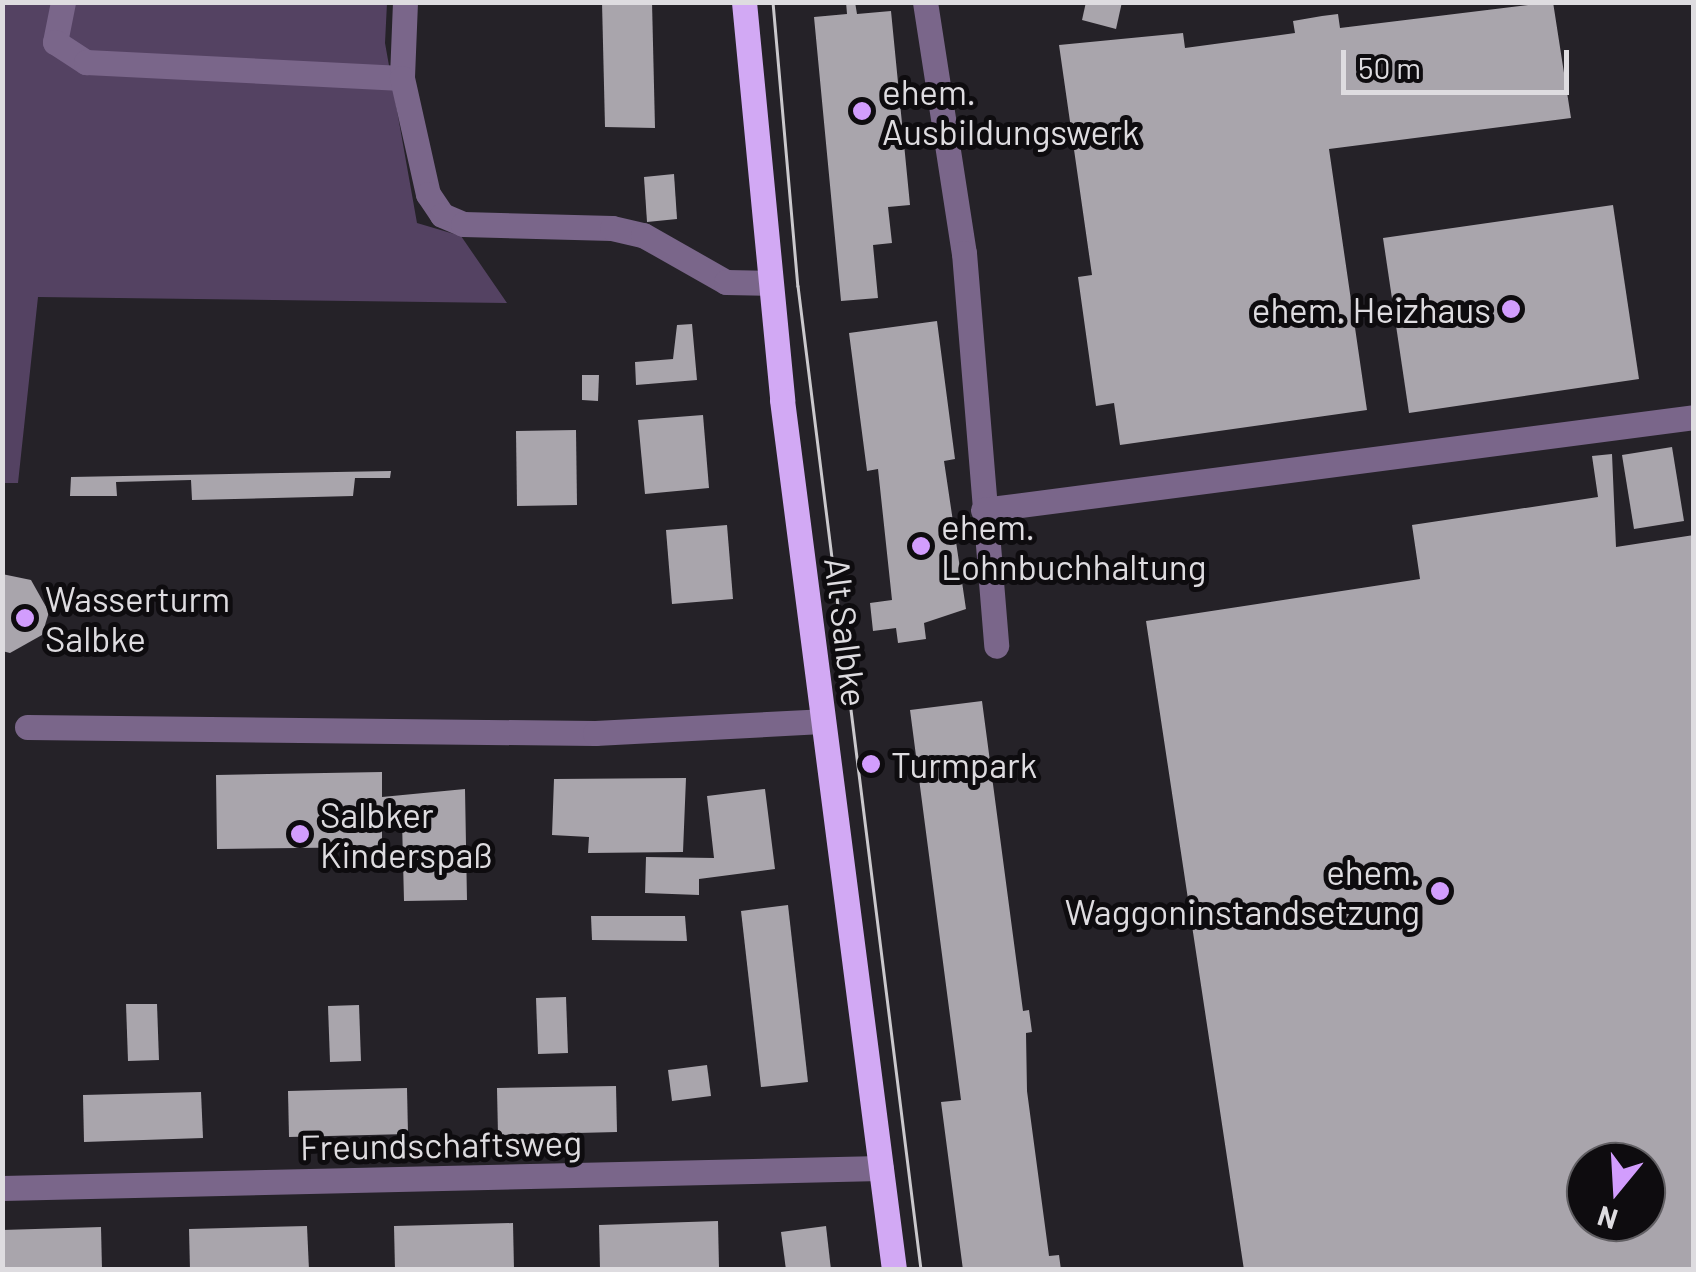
<!DOCTYPE html>
<html>
<head>
<meta charset="utf-8">
<style>
	body { margin:0 }
	#map { position:relative; width:1696px; height:1272px; overflow:hidden; background:#252228; font-family:Barlow,sans-serif }
	div>[style] { position:absolute }
	.green>* { inset:0; background:#544262 }
	.building>* { inset:0; background:#a9a5ac }
	.minor>* { height:25px; margin:-12.5px; padding:0 12.5px; transform-origin:12.5px; border-radius:12.5px; background:#7a668a }
	.major>* { height:25px; margin:-12.5px; padding:0 12.5px; transform-origin:12.5px; border-radius:12.5px; background:#d2a9f4 }
	.tram>* { height:2.5px; margin:-1.25px; padding:0 1.25px; transform-origin:1.25px; border-radius:1.25px; background:#cbc9cd }
	.dots>* { width:28px; height:28px; translate:-50% -50%; box-sizing:border-box; border:5px solid #0e0c0f; border-radius:50% }
	span { translate:-50% -50%; white-space:nowrap; text-align:center; line-height:1.15; -webkit-text-stroke:10px #0e0c0f; paint-order:stroke }
	.poi-label { font-size:35px; color:#dedce0 }
	.left { translate:0 -50%; text-align:left }
	.right { translate:-100% -50%; text-align:right }
	.street-label { font-size:35px; color:#dedce0 }
	.frame { position:absolute; inset:0; border:5px solid #dedce0; pointer-events:none }
	.north { position:absolute; left:1566px; top:1142px; width:100px; height:100px; box-sizing:border-box; background:#0e0c0f; border:2px solid #615f63; border-radius:50%; rotate:198deg; font-size:28px; font-weight:700; line-height:40px; text-align:center; color:#dedce0 }
	.north::after { content:''; display:block; margin:auto; width:35px; height:45px; background:#d29dfd; clip-path:polygon(50% 0,100% 100%,50% 72%,0 100%) }
	.scale { position:absolute; left:1341px; top:50px; width:228px; height:45px; box-sizing:border-box; border:5px solid #dedce0; border-top:0; padding-left:12px; font-size:30px; line-height:35px; white-space:nowrap; color:#dedce0; -webkit-text-stroke:8px #0e0c0f; paint-order:stroke }
</style>
</head>
<body>
<div id="map">
	<div class="green">
		<i style="clip-path:polygon(2px 3px,387px 3px,385px 43px,417px 223px,461px 236px,507px 303px,38px 297px,18px 483px,3px 483px)"></i>
	</div>
	<div class="building">
		<i style="clip-path:polygon(602px 2px,652px 2px,655px 128px,605px 127px)"></i>
		<i style="clip-path:polygon(846px 2px,855px 2px,857px 14px,891px 11px,910px 205px,888px 207px,892px 243px,873px 245px,878px 298px,841px 301px,814px 17px,847px 14px)"></i>
		<i style="clip-path:polygon(1086px 2px,1122px 2px,1116px 29px,1082px 20px)"></i>
		<i style="clip-path:polygon(1553px 2px,1571px 118px,1329px 149px,1367px 410px,1120px 445px,1114px 403px,1096px 406px,1078px 277px,1092px 275px,1059px 45px,1183px 33px,1185px 48px,1295px 33px,1293px 21px,1322px 16px,1338px 14px,1340px 28px)"></i>
		<i style="clip-path:polygon(674px 174px,677px 219px,647px 222px,644px 177px)"></i>
		<i style="clip-path:polygon(1613px 205px,1639px 379px,1409px 413px,1383px 238px)"></i>
		<i style="clip-path:polygon(937px 321px,955px 459px,944px 461px,966px 609px,924px 623px,926px 639px,898px 643px,896px 628px,873px 631px,870px 603px,892px 600px,878px 469px,867px 471px,849px 333px)"></i>
		<i style="clip-path:polygon(692px 324px,697px 380px,636px 385px,635px 362px,673px 359px,677px 325px)"></i>
		<i style="clip-path:polygon(582px 375px,599px 375px,598px 401px,582px 400px)"></i>
		<i style="clip-path:polygon(703px 415px,709px 488px,645px 494px,638px 420px)"></i>
		<i style="clip-path:polygon(576px 430px,577px 505px,517px 506px,516px 431px)"></i>
		<i style="clip-path:polygon(1672px 447px,1684px 521px,1634px 529px,1622px 455px)"></i>
		<i style="clip-path:polygon(evenodd,1612px 454px,1616px 547px,1694px 535px,1694px 1270px,1244px 1270px,1146px 621px,1420px 579px,1412px 525px,1598px 497px,1592px 456px,1612px 454px,1586px 1162px,1646px 1162px,1646px 1222px,1586px 1222px,1586px 1162px)"></i>
		<i style="clip-path:polygon(391px 471px,390px 478px,355px 478px,353px 496px,192px 500px,191px 480px,116px 482px,117px 496px,70px 496px,71px 477px)"></i>
		<i style="clip-path:polygon(727px 525px,733px 599px,672px 604px,666px 530px)"></i>
		<i style="clip-path:polygon(2px 574px,31px 580px,49px 612px,42px 635px,10px 653px,2px 651px)"></i>
		<i style="clip-path:polygon(982px 701px,1023px 1011px,1029px 1010px,1032px 1032px,1026px 1033px,1027px 1091px,1049px 1256px,1059px 1255px,1061px 1270px,963px 1270px,941px 1102px,961px 1100px,910px 710px)"></i>
		<i style="clip-path:polygon(382px 772px,382px 797px,465px 789px,467px 900px,404px 901px,402px 821px,382px 821px,382px 847px,217px 849px,216px 775px)"></i>
		<i style="clip-path:polygon(686px 778px,683px 852px,588px 853px,589px 837px,552px 835px,554px 779px)"></i>
		<i style="clip-path:polygon(765px 789px,775px 869px,699px 879px,699px 895px,645px 893px,646px 857px,714px 858px,707px 796px)"></i>
		<i style="clip-path:polygon(788px 905px,808px 1082px,761px 1087px,741px 911px)"></i>
		<i style="clip-path:polygon(591px 916px,685px 916px,687px 941px,592px 940px)"></i>
		<i style="clip-path:polygon(566px 997px,568px 1053px,538px 1054px,536px 998px)"></i>
		<i style="clip-path:polygon(126px 1004px,157px 1004px,159px 1060px,128px 1061px)"></i>
		<i style="clip-path:polygon(359px 1005px,361px 1061px,330px 1062px,328px 1006px)"></i>
		<i style="clip-path:polygon(707px 1065px,711px 1096px,672px 1101px,668px 1070px)"></i>
		<i style="clip-path:polygon(616px 1086px,617px 1132px,498px 1135px,497px 1088px)"></i>
		<i style="clip-path:polygon(407px 1088px,408px 1134px,289px 1137px,288px 1091px)"></i>
		<i style="clip-path:polygon(201px 1092px,203px 1138px,84px 1142px,83px 1095px)"></i>
		<i style="clip-path:polygon(718px 1221px,719px 1268px,600px 1270px,599px 1225px)"></i>
		<i style="clip-path:polygon(513px 1223px,514px 1270px,395px 1270px,394px 1226px)"></i>
		<i style="clip-path:polygon(307px 1226px,309px 1270px,190px 1270px,189px 1229px)"></i>
		<i style="clip-path:polygon(826px 1226px,831px 1270px,786px 1270px,781px 1232px)"></i>
		<i style="clip-path:polygon(101px 1227px,102px 1270px,2px 1270px,2px 1230px)"></i>
	</div>
	<div class="minor">
		<i style="left:63px;top:2px;width:41px;rotate:101.3deg"></i>
		<i style="left:55px;top:42px;width:37px;rotate:33deg"></i>
		<i style="left:86px;top:62px;width:316px;rotate:2.9deg"></i>
		<i style="left:405px;top:2px;width:76px;rotate:92.3deg"></i>
		<i style="left:402px;top:78px;width:119px;rotate:77.4deg"></i>
		<i style="left:428px;top:194px;width:25px;rotate:56deg"></i>
		<i style="left:442px;top:215px;width:23px;rotate:23deg"></i>
		<i style="left:463px;top:224px;width:149px;rotate:1.5deg"></i>
		<i style="left:612px;top:228px;width:32px;rotate:13deg"></i>
		<i style="left:643px;top:235px;width:95px;rotate:29.5deg"></i>
		<i style="left:726px;top:282px;width:43px;rotate:1.3deg"></i>
		<i style="left:925px;top:2px;width:254px;rotate:81.2deg"></i>
		<i style="left:964px;top:253px;width:394px;rotate:85.3deg"></i>
		<i style="left:983px;top:510px;width:717px;rotate:-7.45deg"></i>
		<i style="left:27px;top:727px;width:568px;rotate:0.61deg"></i>
		<i style="left:595px;top:733px;width:227px;rotate:-3deg"></i>
		<i style="left:2px;top:1188px;width:879px;rotate:-1.3deg"></i>
	</div>
	<div class="major">
		<i style="left:744px;top:2px;width:400px;rotate:84.5deg"></i>
		<i style="left:782px;top:400px;width:877px;rotate:82.66deg"></i>
	</div>
	<div class="tram">
		<i style="left:773px;top:2px;width:285px;rotate:85deg"></i>
		<i style="left:798px;top:286px;width:992px;rotate:82.87deg"></i>
	</div>
	<div class="dots">
		<i style="left:862px;top:111px;background:#d29dfd"></i>
		<i style="left:1511px;top:309px;background:#d29dfd"></i>
		<i style="left:921px;top:546px;background:#d29dfd"></i>
		<i style="left:25px;top:618px;background:#d29dfd"></i>
		<i style="left:871px;top:764px;background:#d29dfd"></i>
		<i style="left:300px;top:834px;background:#d29dfd"></i>
		<i style="left:1440px;top:891px;background:#d29dfd"></i>
	</div>
	<div class="poi-label">
		<span class="left" style="left:882px;top:111px">ehem.<br>Ausbildungswerk</span>
		<span class="right" style="left:1491px;top:309px">ehem. Heizhaus</span>
		<span class="left" style="left:941px;top:546px">ehem.<br>Lohnbuchhaltung</span>
		<span class="left" style="left:45px;top:618px">Wasserturm<br>Salbke</span>
		<span class="left" style="left:891px;top:764px">Turmpark</span>
		<span class="left" style="left:320px;top:834px">Salbker<br>Kinderspaß</span>
		<span class="right" style="left:1420px;top:891px">ehem.<br>Waggoninstandsetzung</span>
	</div>
	<div class="street-label">
		<span style="left:847px;top:632px;rotate:83deg">Alt Salbke</span>
		<span style="left:441px;top:1144px;rotate:-1deg">Freundschaftsweg</span>
	</div>
	<div class="frame"></div>
	<div class="north">N</div>
	<div class="scale">50 m</div>
</div>
</body>
</html>
